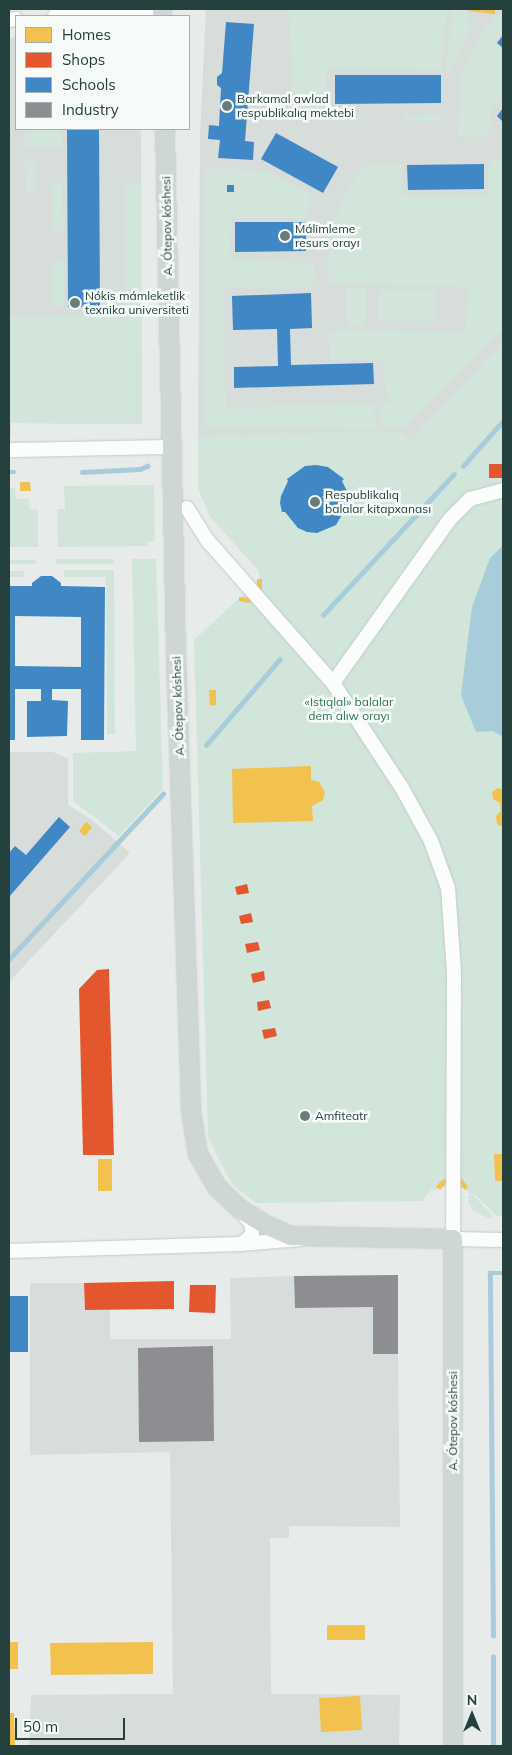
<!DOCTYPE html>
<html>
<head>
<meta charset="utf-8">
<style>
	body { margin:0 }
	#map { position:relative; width:512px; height:1755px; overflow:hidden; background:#e7eceb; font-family:Mulish,sans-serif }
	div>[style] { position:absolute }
	.built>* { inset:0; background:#d6dddb }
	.green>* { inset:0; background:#d1e5da }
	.water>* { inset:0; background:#a9ccda }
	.homes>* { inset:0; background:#f2c14e }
	.shops>* { inset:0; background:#e4572e }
	.schools>* { inset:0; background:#3f88c5 }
	.industry>* { inset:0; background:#8d8d92 }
	.stream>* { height:4.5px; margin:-2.25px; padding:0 2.25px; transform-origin:2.25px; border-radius:2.25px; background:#a9ccda }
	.roads { filter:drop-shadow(0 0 1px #c4c9c8) drop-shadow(0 0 1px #c4c9c8) }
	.minor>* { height:14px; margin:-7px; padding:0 7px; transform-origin:7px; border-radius:7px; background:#fbfcfc }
	.major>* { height:18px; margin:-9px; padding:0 9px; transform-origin:9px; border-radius:9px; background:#ced7d5 }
	.dots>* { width:14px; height:14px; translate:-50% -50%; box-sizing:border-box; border:2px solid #f6faf9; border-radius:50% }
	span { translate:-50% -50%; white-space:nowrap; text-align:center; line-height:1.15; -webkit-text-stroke:5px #f6faf9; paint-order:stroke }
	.poi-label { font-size:12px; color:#24413d }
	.left { translate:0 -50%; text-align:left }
	.street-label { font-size:12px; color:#24413d }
	.park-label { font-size:12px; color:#2e7754 }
	.frame { position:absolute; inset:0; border:10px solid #24413d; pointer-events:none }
	.legend { position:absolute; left:15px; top:15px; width:175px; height:115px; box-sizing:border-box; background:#f6faf9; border:1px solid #a2b0ae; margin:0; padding:6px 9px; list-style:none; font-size:15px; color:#24413d }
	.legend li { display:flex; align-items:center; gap:10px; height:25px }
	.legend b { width:25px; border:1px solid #a2b0ae }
	.north { position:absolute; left:447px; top:1690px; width:50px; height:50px; -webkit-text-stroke:4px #f6faf9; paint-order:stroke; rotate:0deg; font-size:14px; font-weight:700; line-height:20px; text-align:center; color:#24413d }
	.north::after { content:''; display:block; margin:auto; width:18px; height:22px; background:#24413d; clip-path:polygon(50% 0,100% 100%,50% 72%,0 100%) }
	.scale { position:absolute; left:15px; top:1718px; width:110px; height:22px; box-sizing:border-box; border:2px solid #24413d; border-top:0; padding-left:6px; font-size:15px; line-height:18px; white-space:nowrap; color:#24413d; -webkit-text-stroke:4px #f6faf9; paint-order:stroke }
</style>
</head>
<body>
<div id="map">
	<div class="built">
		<i style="clip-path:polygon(206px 9px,503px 9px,503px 343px,410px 442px,401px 432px,198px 436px,200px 135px)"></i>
		<i style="clip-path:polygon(16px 37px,16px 129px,141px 129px,142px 424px,11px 423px,11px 436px,9px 436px,9px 38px)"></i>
		<i style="clip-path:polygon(9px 752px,53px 752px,68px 759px,68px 805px,91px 819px,130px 853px,9px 982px)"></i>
		<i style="clip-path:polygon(294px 1276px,295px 1308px,373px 1307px,373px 1354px,398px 1354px,400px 1527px,289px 1526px,289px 1538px,270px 1538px,271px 1694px,400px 1695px,399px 1746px,29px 1746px,31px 1695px,173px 1694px,170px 1452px,30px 1455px,30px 1283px,84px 1283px,85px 1310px,110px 1310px,110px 1339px,231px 1339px,230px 1278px)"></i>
	</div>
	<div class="green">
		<i style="clip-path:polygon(289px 9px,447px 9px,441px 70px,326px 68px,326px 108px,323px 112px,297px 105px,292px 96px)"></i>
		<i style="clip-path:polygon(452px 9px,466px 9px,471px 27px,450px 74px,446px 74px)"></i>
		<i style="clip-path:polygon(499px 9px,503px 9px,503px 29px,494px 42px,503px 51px,503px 95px,490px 112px,489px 137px,458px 136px,459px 78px,482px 32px,498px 16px)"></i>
		<i style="clip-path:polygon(441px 114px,441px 120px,405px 121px,404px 115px)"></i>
		<i style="clip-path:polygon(25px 129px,62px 129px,62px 147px,25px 147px)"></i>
		<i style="clip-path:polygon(503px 157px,503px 328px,404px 428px,381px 428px,379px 406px,389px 403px,386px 393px,384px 360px,330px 360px,329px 330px,466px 331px,467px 287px,328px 284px,330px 228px,347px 191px,358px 174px,367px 165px,402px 164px,403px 195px,487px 195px,489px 163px)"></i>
		<i style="clip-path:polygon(25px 159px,37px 159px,37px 192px,26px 192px)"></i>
		<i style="clip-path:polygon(205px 169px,237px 169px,264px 171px,309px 193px,311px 202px,306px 218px,232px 218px,229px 258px,314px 264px,313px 289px,232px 288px,223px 290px,226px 408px,374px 403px,376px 430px,204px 427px)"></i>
		<i style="clip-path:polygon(51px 182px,62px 182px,63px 232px,52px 232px)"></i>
		<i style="clip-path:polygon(125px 183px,141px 183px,142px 424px,9px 423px,9px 315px,125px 315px)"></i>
		<i style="clip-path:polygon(51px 262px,63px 262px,63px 306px,51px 306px)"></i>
		<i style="clip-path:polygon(346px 288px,366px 288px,366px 326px,346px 326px)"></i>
		<i style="clip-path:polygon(378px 290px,436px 290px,436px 321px,378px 321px)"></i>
		<i style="clip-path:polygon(503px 343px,503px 1216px,497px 1216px,474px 1194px,469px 1194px,465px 1188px,439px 1187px,436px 1191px,432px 1189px,422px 1201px,256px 1203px,233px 1185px,218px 1158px,208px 1136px,194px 640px,259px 580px,259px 571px,210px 517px,198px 488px,198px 436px,401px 432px,410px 442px)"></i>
		<i style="clip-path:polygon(154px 485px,155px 541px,148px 541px,147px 546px,58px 547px,57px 509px,65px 509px,64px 486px)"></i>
		<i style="clip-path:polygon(9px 488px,15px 488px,16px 499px,29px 499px,29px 509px,38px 510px,38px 547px,9px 547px)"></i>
		<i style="clip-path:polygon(56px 559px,114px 559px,114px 564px,56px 564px)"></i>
		<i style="clip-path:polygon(132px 559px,156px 559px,163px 789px,119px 836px,73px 801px,73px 753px,136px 751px)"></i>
		<i style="clip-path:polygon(9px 560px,36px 560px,36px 564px,9px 564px)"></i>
		<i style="clip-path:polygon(64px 570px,114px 570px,115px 734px,107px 734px,106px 577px,64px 577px)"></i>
		<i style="clip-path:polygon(9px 571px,24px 571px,24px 577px,9px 577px)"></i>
		<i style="clip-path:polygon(469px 1195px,473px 1195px,493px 1216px,490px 1219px,472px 1210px,468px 1201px)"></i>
	</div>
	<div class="water">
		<i style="clip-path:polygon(503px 545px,503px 737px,493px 731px,476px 732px,461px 695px,472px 607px,490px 558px)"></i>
	</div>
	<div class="homes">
		<i style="clip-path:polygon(469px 9px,495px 9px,495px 14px,469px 11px)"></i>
		<i style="clip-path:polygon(20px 482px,30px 482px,31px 491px,20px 491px)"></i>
		<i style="clip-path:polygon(257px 579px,262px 579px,262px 589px,249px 603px,239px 601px,239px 597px,247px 598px,257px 588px)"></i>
		<i style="clip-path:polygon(209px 690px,216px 690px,216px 705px,210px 706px)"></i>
		<i style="clip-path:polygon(311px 766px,311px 780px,319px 782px,325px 792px,323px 800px,312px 806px,313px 821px,233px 823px,232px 769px)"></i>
		<i style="clip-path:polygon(498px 788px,503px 790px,503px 827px,497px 824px,496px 816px,501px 811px,500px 803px,493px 799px,492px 792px)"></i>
		<i style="clip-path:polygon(86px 822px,92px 827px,85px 836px,79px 831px)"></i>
		<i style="clip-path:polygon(494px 1154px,503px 1154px,503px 1181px,495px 1181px)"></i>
		<i style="clip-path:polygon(98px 1159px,112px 1159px,112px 1191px,98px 1191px)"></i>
		<i style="clip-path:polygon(444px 1179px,462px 1179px,468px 1187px,465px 1190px,460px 1184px,446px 1183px,440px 1190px,436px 1186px)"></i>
		<i style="clip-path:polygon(327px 1625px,365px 1625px,365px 1640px,327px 1640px)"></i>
		<i style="clip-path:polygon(9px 1642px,18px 1642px,18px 1669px,9px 1669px)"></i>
		<i style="clip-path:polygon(153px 1642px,153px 1674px,51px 1675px,50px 1643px)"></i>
		<i style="clip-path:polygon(360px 1696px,362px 1730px,321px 1732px,319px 1698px)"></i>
		<i style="clip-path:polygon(9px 1713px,14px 1713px,15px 1746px,9px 1746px)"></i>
	</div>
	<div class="shops">
		<i style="clip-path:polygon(489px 464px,503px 464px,503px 478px,489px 478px)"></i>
		<i style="clip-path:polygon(247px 884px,249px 893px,237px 895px,235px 887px)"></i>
		<i style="clip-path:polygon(251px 913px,253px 922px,241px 924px,239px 916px)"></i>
		<i style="clip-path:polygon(258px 942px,260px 950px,247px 953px,245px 944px)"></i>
		<i style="clip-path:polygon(109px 969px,114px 1155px,83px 1155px,79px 989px,97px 970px)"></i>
		<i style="clip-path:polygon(264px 971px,265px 980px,253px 983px,251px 974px)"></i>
		<i style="clip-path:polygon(269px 1000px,271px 1008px,258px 1011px,257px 1002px)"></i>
		<i style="clip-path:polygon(275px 1028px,277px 1036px,264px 1039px,262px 1030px)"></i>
		<i style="clip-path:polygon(174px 1281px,174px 1309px,85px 1310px,84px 1283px)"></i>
		<i style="clip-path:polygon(190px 1285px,216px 1285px,215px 1313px,189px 1312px)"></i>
	</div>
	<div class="schools">
		<i style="clip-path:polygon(226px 22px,254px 24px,245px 141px,254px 142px,253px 160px,218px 158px,220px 140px,208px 139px,209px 125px,219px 126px,221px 88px,217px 85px,217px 77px,222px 73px)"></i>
		<i style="clip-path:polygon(503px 35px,503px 48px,497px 43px)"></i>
		<i style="clip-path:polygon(335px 75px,441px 75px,441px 103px,335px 104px)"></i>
		<i style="clip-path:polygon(503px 108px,503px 122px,497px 116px)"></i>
		<i style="clip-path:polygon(67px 129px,99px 129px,100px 307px,68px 307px)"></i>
		<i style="clip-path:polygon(276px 133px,338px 167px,323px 193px,261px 159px)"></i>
		<i style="clip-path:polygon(484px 164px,484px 189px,408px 190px,407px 165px)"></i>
		<i style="clip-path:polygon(227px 185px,234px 185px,234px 192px,227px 192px)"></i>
		<i style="clip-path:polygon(235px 222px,306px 222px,306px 251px,235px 252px)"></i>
		<i style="clip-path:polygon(311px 293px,312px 328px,290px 329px,291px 365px,373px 363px,374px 384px,234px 388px,234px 367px,278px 366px,277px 329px,233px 330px,232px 296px)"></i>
		<i style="clip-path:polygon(316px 465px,328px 467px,344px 479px,342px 481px,349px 495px,348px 511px,344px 511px,336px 525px,317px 533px,307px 532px,298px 528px,285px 512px,282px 512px,280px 503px,281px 496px,288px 481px,287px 479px,305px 466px)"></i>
		<i style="clip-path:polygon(evenodd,41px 576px,52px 576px,61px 583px,61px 586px,105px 587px,104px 740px,81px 740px,81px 689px,52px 689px,52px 700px,68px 701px,67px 736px,27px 737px,27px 701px,41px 701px,41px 689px,15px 689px,15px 740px,9px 740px,9px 586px,32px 586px,32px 583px,41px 576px,15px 616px,81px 617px,81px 667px,15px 666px,15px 616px)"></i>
		<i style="clip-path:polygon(59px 817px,70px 827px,9px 897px,9px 853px,15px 846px,26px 855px)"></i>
		<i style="clip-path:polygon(9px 1296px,28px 1296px,28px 1352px,9px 1352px)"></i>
	</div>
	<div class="industry">
		<i style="clip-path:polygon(398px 1275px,398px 1354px,373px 1354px,373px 1307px,295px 1308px,294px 1276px)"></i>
		<i style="clip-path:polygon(213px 1346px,214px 1441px,139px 1442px,138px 1348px)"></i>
	</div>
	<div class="stream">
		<i style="left:463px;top:466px;width:60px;rotate:-48.4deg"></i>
		<i style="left:9px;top:472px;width:5px"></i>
		<i style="left:82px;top:472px;width:58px;rotate:-3deg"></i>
		<i style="left:140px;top:469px;width:8px;rotate:-23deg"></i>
		<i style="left:323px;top:615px;width:192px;rotate:-47.1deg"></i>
		<i style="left:206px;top:745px;width:113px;rotate:-49.3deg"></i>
		<i style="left:9px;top:959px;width:226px;rotate:-47deg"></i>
		<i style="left:493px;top:1636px;width:363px;rotate:-90.5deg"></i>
		<i style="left:490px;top:1273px;width:13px"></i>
		<i style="left:493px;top:1746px;width:89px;rotate:-90deg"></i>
	</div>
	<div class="roads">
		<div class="minor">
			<i style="left:55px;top:16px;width:95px;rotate:-4.2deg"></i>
			<i style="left:9px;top:20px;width:7px;rotate:-8deg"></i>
			<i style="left:9px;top:450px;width:163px;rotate:-1.1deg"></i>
			<i style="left:187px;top:508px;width:39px;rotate:58deg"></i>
			<i style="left:208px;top:541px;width:189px;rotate:48.6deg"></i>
			<i style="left:333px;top:683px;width:126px;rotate:56.7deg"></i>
			<i style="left:402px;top:788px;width:60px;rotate:61.3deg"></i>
			<i style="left:431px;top:841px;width:50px;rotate:70.1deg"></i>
			<i style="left:448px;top:888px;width:83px;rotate:85.9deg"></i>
			<i style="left:454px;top:971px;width:268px;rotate:90.2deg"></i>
			<i style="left:453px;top:1239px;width:50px;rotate:1.1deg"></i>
			<i style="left:333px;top:683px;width:201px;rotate:-54.5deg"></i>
			<i style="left:450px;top:519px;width:28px;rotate:-45deg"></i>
			<i style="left:470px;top:499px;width:34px;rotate:-15deg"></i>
			<i style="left:241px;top:1244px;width:9px;rotate:-36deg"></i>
			<i style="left:248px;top:1239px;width:7px;rotate:-56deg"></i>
			<i style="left:252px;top:1233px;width:8px;rotate:-90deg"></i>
			<i style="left:252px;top:1225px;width:16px;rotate:-128deg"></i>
			<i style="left:9px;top:1251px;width:232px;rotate:-1.7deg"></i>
			<i style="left:241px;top:1244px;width:59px;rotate:-4.8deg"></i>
		</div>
		<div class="major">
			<i style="left:162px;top:9px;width:7px;rotate:90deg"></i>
			<i style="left:165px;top:129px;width:525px;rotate:88.8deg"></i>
			<i style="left:176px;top:654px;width:457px;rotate:88.1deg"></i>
			<i style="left:191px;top:1111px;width:44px;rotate:80.8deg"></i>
			<i style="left:198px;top:1154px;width:38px;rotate:60deg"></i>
			<i style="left:217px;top:1187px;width:32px;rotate:44deg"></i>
			<i style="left:240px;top:1209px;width:31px;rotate:32deg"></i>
			<i style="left:266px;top:1225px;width:27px;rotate:24deg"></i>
			<i style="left:291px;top:1236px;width:162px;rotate:1.1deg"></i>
			<i style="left:453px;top:1239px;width:507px;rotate:90deg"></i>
		</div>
	</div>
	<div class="dots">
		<i style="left:227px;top:106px;background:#687d7a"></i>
		<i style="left:285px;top:236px;background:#687d7a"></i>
		<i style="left:75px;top:303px;background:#687d7a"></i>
		<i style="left:315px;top:502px;background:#687d7a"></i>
		<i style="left:305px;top:1116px;background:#687d7a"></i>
	</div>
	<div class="poi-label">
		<span class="left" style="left:237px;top:106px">Barkamal awlad<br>respublikalıq mektebi</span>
		<span class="left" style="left:295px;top:236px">Málimleme<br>resurs orayı</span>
		<span class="left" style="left:85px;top:303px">Nókis mámleketlik<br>texnika universiteti</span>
		<span class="left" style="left:325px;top:502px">Respublikalıq<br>balalar kitapxanası</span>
		<span class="left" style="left:315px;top:1116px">Amfiteatr</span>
	</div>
	<div class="street-label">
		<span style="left:167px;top:226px;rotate:-91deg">A. Ótepov kóshesi</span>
		<span style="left:178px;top:706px;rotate:-92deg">A. Ótepov kóshesi</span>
		<span style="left:453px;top:1421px;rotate:-90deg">A. Ótepov kóshesi</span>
	</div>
	<div class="park-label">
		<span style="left:349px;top:709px">«Istıqlal» balalar<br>dem alıw orayı</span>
	</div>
	<div class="frame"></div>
	<ul class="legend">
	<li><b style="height:14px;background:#f2c14e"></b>Homes</li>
	<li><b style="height:14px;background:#e4572e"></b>Shops</li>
	<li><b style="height:14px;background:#3f88c5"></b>Schools</li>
	<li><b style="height:14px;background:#8d8d92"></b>Industry</li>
	</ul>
	<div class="north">N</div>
	<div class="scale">50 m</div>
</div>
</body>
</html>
